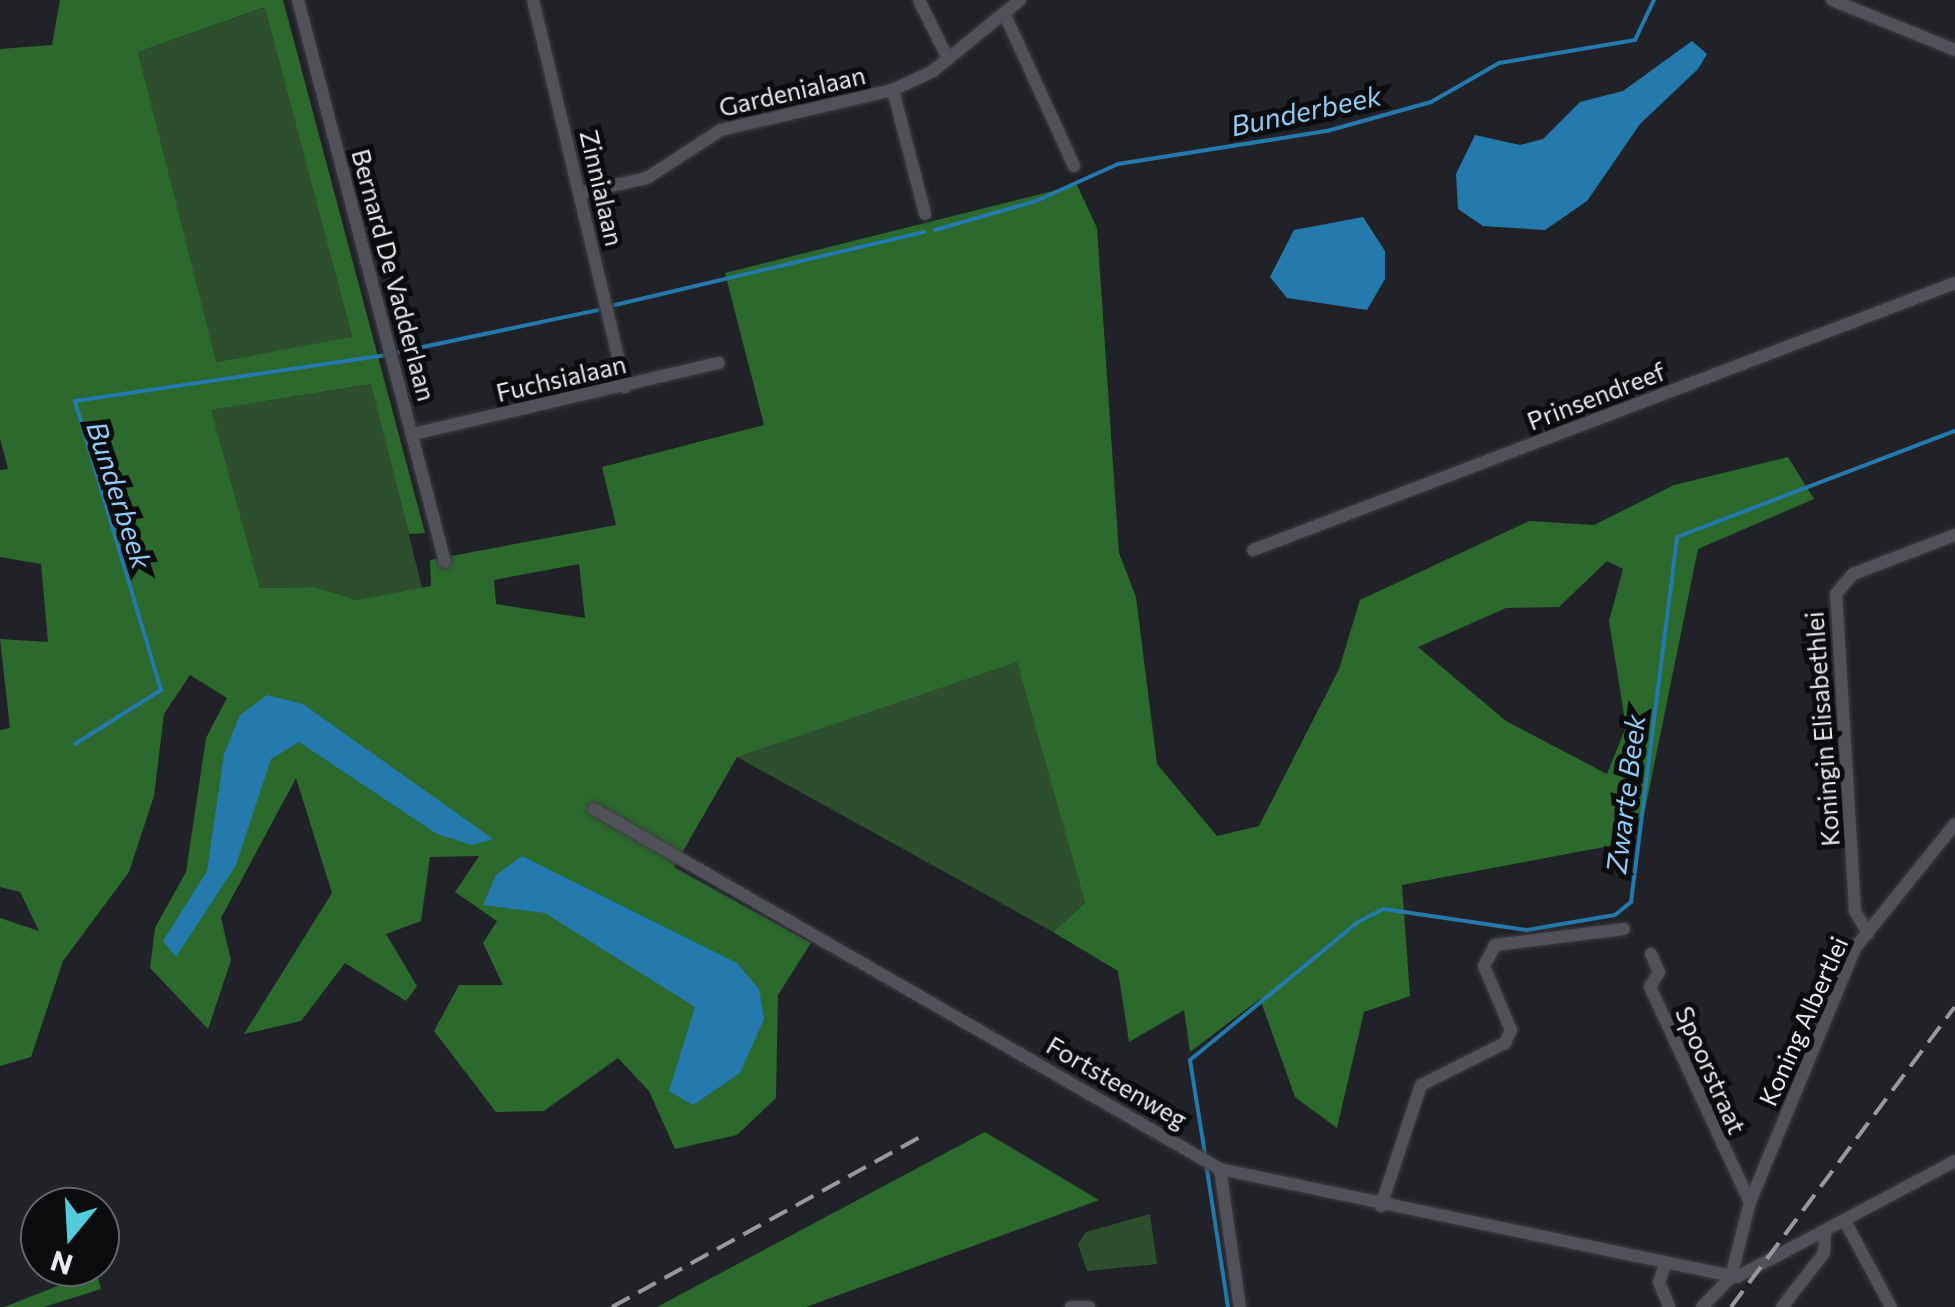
<!DOCTYPE html>
<html>
<head>
<meta charset="utf-8">
<style>
	body { margin:0 }
	#map { position:relative; width:1955px; height:1307px; overflow:hidden; background:#212228; font-family:Commissioner,sans-serif }
	div>[style] { position:absolute }
	.green>* { inset:0; background:#2e4f2d }
	.forest>* { inset:0; background:#2b692c }
	.water>* { inset:0; background:#2479ad }
	.stream>* { height:4px; margin:-2px; padding:0 2px; transform-origin:2px; border-radius:2px; background:#2479ad }
	.roads { filter:drop-shadow(0 0 2px #3c3c42) drop-shadow(0 0 2px #3c3c42) }
	.minor>* { height:12px; margin:-6px; padding:0 6px; transform-origin:6px; border-radius:6px; background:#515259 }
	.rail>* { height:4px; margin-top:-2px; transform-origin:0; background:repeating-linear-gradient(90deg,#98999e 0 20px,transparent 0 30px) }
	span { translate:-50% -50%; white-space:nowrap; text-align:center; line-height:1.15; -webkit-text-stroke:10px #0b0c0e; paint-order:stroke }
	.street-label { font-size:25px; color:#e9eaee }
	.water-label { font-size:28px; color:#91cbf6; font-style:italic }
	.north { position:absolute; left:20px; top:1187px; width:100px; height:100px; box-sizing:border-box; background:#0b0c0e; border:2px solid #646568; border-radius:50%; rotate:198deg; font-size:28px; font-weight:700; line-height:40px; text-align:center; color:#e9eaee }
	.north::after { content:''; display:block; margin:auto; width:35px; height:45px; background:#53cbda; clip-path:polygon(50% 0,100% 100%,50% 72%,0 100%) }
</style>
</head>
<body>
<div id="map">
	<div class="green">
		<i style="clip-path:polygon(266px 7px,352px 338px,215px 362px,138px 52px)"></i>
		<i style="clip-path:polygon(372px 384px,422px 588px,356px 600px,316px 587px,260px 588px,210px 410px)"></i>
		<i style="clip-path:polygon(1017px 661px,1085px 903px,1053px 932px,737px 757px)"></i>
		<i style="clip-path:polygon(1150px 1214px,1157px 1264px,1087px 1271px,1078px 1244px,1086px 1232px)"></i>
	</div>
	<div class="forest">
		<i style="clip-path:polygon(evenodd,60px 0,283px 0,425px 533px,409px 534px,371px 384px,211px 410px,260px 588px,316px 587px,356px 600px,431px 586px,430px 560px,616px 525px,602px 467px,764px 425px,725px 273px,1077px 185px,1097px 228px,1119px 553px,1136px 597px,1157px 764px,1217px 836px,1259px 826px,1339px 669px,1360px 600px,1529px 521px,1594px 525px,1674px 485px,1788px 457px,1814px 499px,1698px 549px,1645px 810px,1620px 844px,1402px 885px,1410px 996px,1364px 1012px,1337px 1128px,1295px 1097px,1260px 999px,1190px 1052px,1184px 1010px,1129px 1042px,1118px 971px,1053px 932px,1085px 903px,1017px 662px,737px 757px,674px 867px,811px 943px,778px 995px,776px 1098px,737px 1135px,675px 1149px,649px 1091px,618px 1058px,544px 1111px,496px 1112px,434px 1031px,459px 985px,503px 985px,483px 943px,497px 921px,455px 892px,479px 856px,430px 857px,421px 921px,386px 934px,417px 986px,406px 1001px,345px 963px,301px 1021px,244px 1034px,332px 893px,296px 778px,221px 918px,231px 960px,208px 1029px,150px 968px,155px 928px,186px 872px,206px 738px,227px 698px,190px 675px,164px 714px,154px 796px,129px 872px,63px 961px,31px 1057px,0 1066px,0 918px,39px 931px,20px 892px,0 887px,0 730px,10px 728px,0 639px,48px 642px,41px 564px,0 557px,0 470px,8px 469px,0 438px,0 49px,52px 45px,60px 0,265px 7px,352px 337px,216px 362px,138px 52px,265px 7px,60px 0,1607px 561px,1623px 569px,1609px 621px,1626px 727px,1607px 774px,1506px 721px,1418px 647px,1506px 608px,1559px 607px,1607px 561px,60px 0,579px 564px,585px 618px,496px 604px,494px 580px,579px 564px)"></i>
		<i style="clip-path:polygon(985px 1132px,1099px 1200px,806px 1307px,657px 1307px)"></i>
		<i style="clip-path:polygon(96px 1271px,101px 1289px,44px 1307px,4px 1307px)"></i>
	</div>
	<div class="water">
		<i style="clip-path:polygon(1692px 41px,1707px 54px,1698px 69px,1640px 124px,1587px 201px,1545px 230px,1483px 226px,1458px 209px,1456px 174px,1475px 135px,1520px 145px,1543px 139px,1580px 102px,1623px 91px)"></i>
		<i style="clip-path:polygon(1363px 217px,1385px 251px,1385px 279px,1367px 310px,1287px 298px,1270px 277px,1294px 230px)"></i>
		<i style="clip-path:polygon(267px 695px,303px 704px,493px 839px,472px 845px,437px 834px,299px 742px,271px 759px,236px 865px,176px 957px,163px 941px,207px 871px,224px 754px,240px 715px)"></i>
		<i style="clip-path:polygon(522px 856px,737px 963px,759px 989px,764px 1019px,740px 1073px,693px 1105px,669px 1091px,695px 1007px,545px 913px,483px 905px,496px 875px)"></i>
	</div>
	<div class="stream">
		<i style="left:935px;top:230px;width:105px;rotate:-16deg"></i>
		<i style="left:1036px;top:201px;width:90px;rotate:-24.3deg"></i>
		<i style="left:1118px;top:164px;width:212px;rotate:-9deg"></i>
		<i style="left:1327px;top:131px;width:108px;rotate:-15.6deg"></i>
		<i style="left:1431px;top:102px;width:78px;rotate:-29.8deg"></i>
		<i style="left:1499px;top:63px;width:138px;rotate:-9.6deg"></i>
		<i style="left:1635px;top:40px;width:44px;rotate:-64.6deg"></i>
		<i style="left:615px;top:305px;width:318px;rotate:-13.3deg"></i>
		<i style="left:399px;top:352px;width:203px;rotate:-11.9deg"></i>
		<i style="left:75px;top:744px;width:102px;rotate:-32.1deg"></i>
		<i style="left:161px;top:690px;width:302px;rotate:-106.6deg"></i>
		<i style="left:75px;top:401px;width:313px;rotate:-8.4deg"></i>
		<i style="left:1205px;top:1154px;width:95px;rotate:-99.1deg"></i>
		<i style="left:1190px;top:1060px;width:217px;rotate:-39.4deg"></i>
		<i style="left:1358px;top:922px;width:29px;rotate:-27deg"></i>
		<i style="left:1384px;top:909px;width:145px;rotate:8.4deg"></i>
		<i style="left:1527px;top:930px;width:89px;rotate:-9.7deg"></i>
		<i style="left:1615px;top:915px;width:21px;rotate:-39deg"></i>
		<i style="left:1631px;top:902px;width:368px;rotate:-82.8deg"></i>
		<i style="left:1677px;top:537px;width:298px;rotate:-20.9deg"></i>
		<i style="left:1206px;top:1163px;width:146px;rotate:81.3deg"></i>
	</div>
	<div class="roads">
		<div class="minor">
			<i style="left:298px;top:0;width:581px;rotate:75.34deg"></i>
			<i style="left:533px;top:0;width:398px;rotate:76.6deg"></i>
			<i style="left:919px;top:0;width:66px;rotate:63.8deg"></i>
			<i style="left:1832px;top:0;width:133px;rotate:22.1deg"></i>
			<i style="left:1005px;top:15px;width:166px;rotate:65.4deg"></i>
			<i style="left:893px;top:90px;width:128px;rotate:75.5deg"></i>
			<i style="left:580px;top:193px;width:69px;rotate:-12.6deg"></i>
			<i style="left:647px;top:178px;width:88px;rotate:-33deg"></i>
			<i style="left:721px;top:130px;width:177px;rotate:-13.1deg"></i>
			<i style="left:893px;top:90px;width:44px;rotate:-25.4deg"></i>
			<i style="left:933px;top:71px;width:112px;rotate:-39.2deg"></i>
			<i style="left:413px;top:434px;width:314px;rotate:-13.1deg"></i>
			<i style="left:1253px;top:550px;width:751px;rotate:-20.82deg"></i>
			<i style="left:594px;top:809px;width:722px;rotate:29.9deg"></i>
			<i style="left:1220px;top:1169px;width:528px;rotate:11.8deg"></i>
			<i style="left:1737px;top:1277px;width:247px;rotate:-28deg"></i>
			<i style="left:1868px;top:933px;width:26px;rotate:-121deg"></i>
			<i style="left:1855px;top:911px;width:318px;rotate:-93.4deg"></i>
			<i style="left:1836px;top:594px;width:26px;rotate:-50deg"></i>
			<i style="left:1853px;top:574px;width:109px;rotate:-20.9deg"></i>
			<i style="left:1651px;top:954px;width:20px;rotate:66deg"></i>
			<i style="left:1659px;top:972px;width:17px;rotate:121deg"></i>
			<i style="left:1650px;top:987px;width:237px;rotate:65.1deg"></i>
			<i style="left:1220px;top:1169px;width:139px;rotate:81.8deg"></i>
			<i style="left:1381px;top:1206px;width:127px;rotate:-71.7deg"></i>
			<i style="left:1421px;top:1085px;width:94px;rotate:-26.6deg"></i>
			<i style="left:1505px;top:1043px;width:14px;rotate:-65deg"></i>
			<i style="left:1511px;top:1030px;width:69px;rotate:-112.9deg"></i>
			<i style="left:1484px;top:966px;width:24px;rotate:-62deg"></i>
			<i style="left:1495px;top:945px;width:130px;rotate:-7.1deg"></i>
			<i style="left:1846px;top:1223px;width:95px;rotate:61.8deg"></i>
			<i style="left:1665px;top:1265px;width:18px;rotate:109deg"></i>
			<i style="left:1659px;top:1282px;width:27px;rotate:68deg"></i>
			<i style="left:1071px;top:1307px;width:18px"></i>
			<i style="left:1702px;top:1307px;width:42px;rotate:-46deg"></i>
			<i style="left:1731px;top:1277px;width:77px;rotate:-75.8deg"></i>
			<i style="left:1750px;top:1202px;width:275px;rotate:-67.5deg"></i>
			<i style="left:1855px;top:948px;width:159px;rotate:-51.1deg"></i>
			<i style="left:1782px;top:1307px;width:68px;rotate:-52.1deg"></i>
			<i style="left:1824px;top:1253px;width:18px;rotate:-87deg"></i>
		</div>
	</div>
	<div class="rail">
		<i style="left:612px;top:1307px;width:356px;rotate:-28.9deg"></i>
		<i style="left:1731px;top:1307px;width:374px;rotate:-53.3deg"></i>
	</div>
	<div class="street-label">
		<span style="left:792px;top:91px;rotate:-13deg">Gardenialaan</span>
		<span style="left:602px;top:188px;rotate:77deg">Zinnialaan</span>
		<span style="left:394px;top:275px;rotate:75deg">Bernard De Vadderlaan</span>
		<span style="left:561px;top:378px;rotate:-13deg">Fuchsialaan</span>
		<span style="left:1596px;top:396px;rotate:-21deg">Prinsendreef</span>
		<span style="left:1822px;top:729px;rotate:-94deg">Koningin Elisabethlei</span>
		<span style="left:1803px;top:1021px;rotate:-66deg">Koning Albertlei</span>
		<span style="left:1711px;top:1070px;rotate:66deg">Spoorstraat</span>
		<span style="left:1117px;top:1082px;rotate:30deg">Fortsteenweg</span>
	</div>
	<div class="water-label">
		<span style="left:1306px;top:110px;rotate:-12deg">Bunderbeek</span>
		<span style="left:120px;top:495px;rotate:72deg">Bunderbeek</span>
		<span style="left:1625px;top:794px;rotate:-83deg">Zwarte Beek</span>
	</div>
	<div class="north">N</div>
</div>
</body>
</html>
